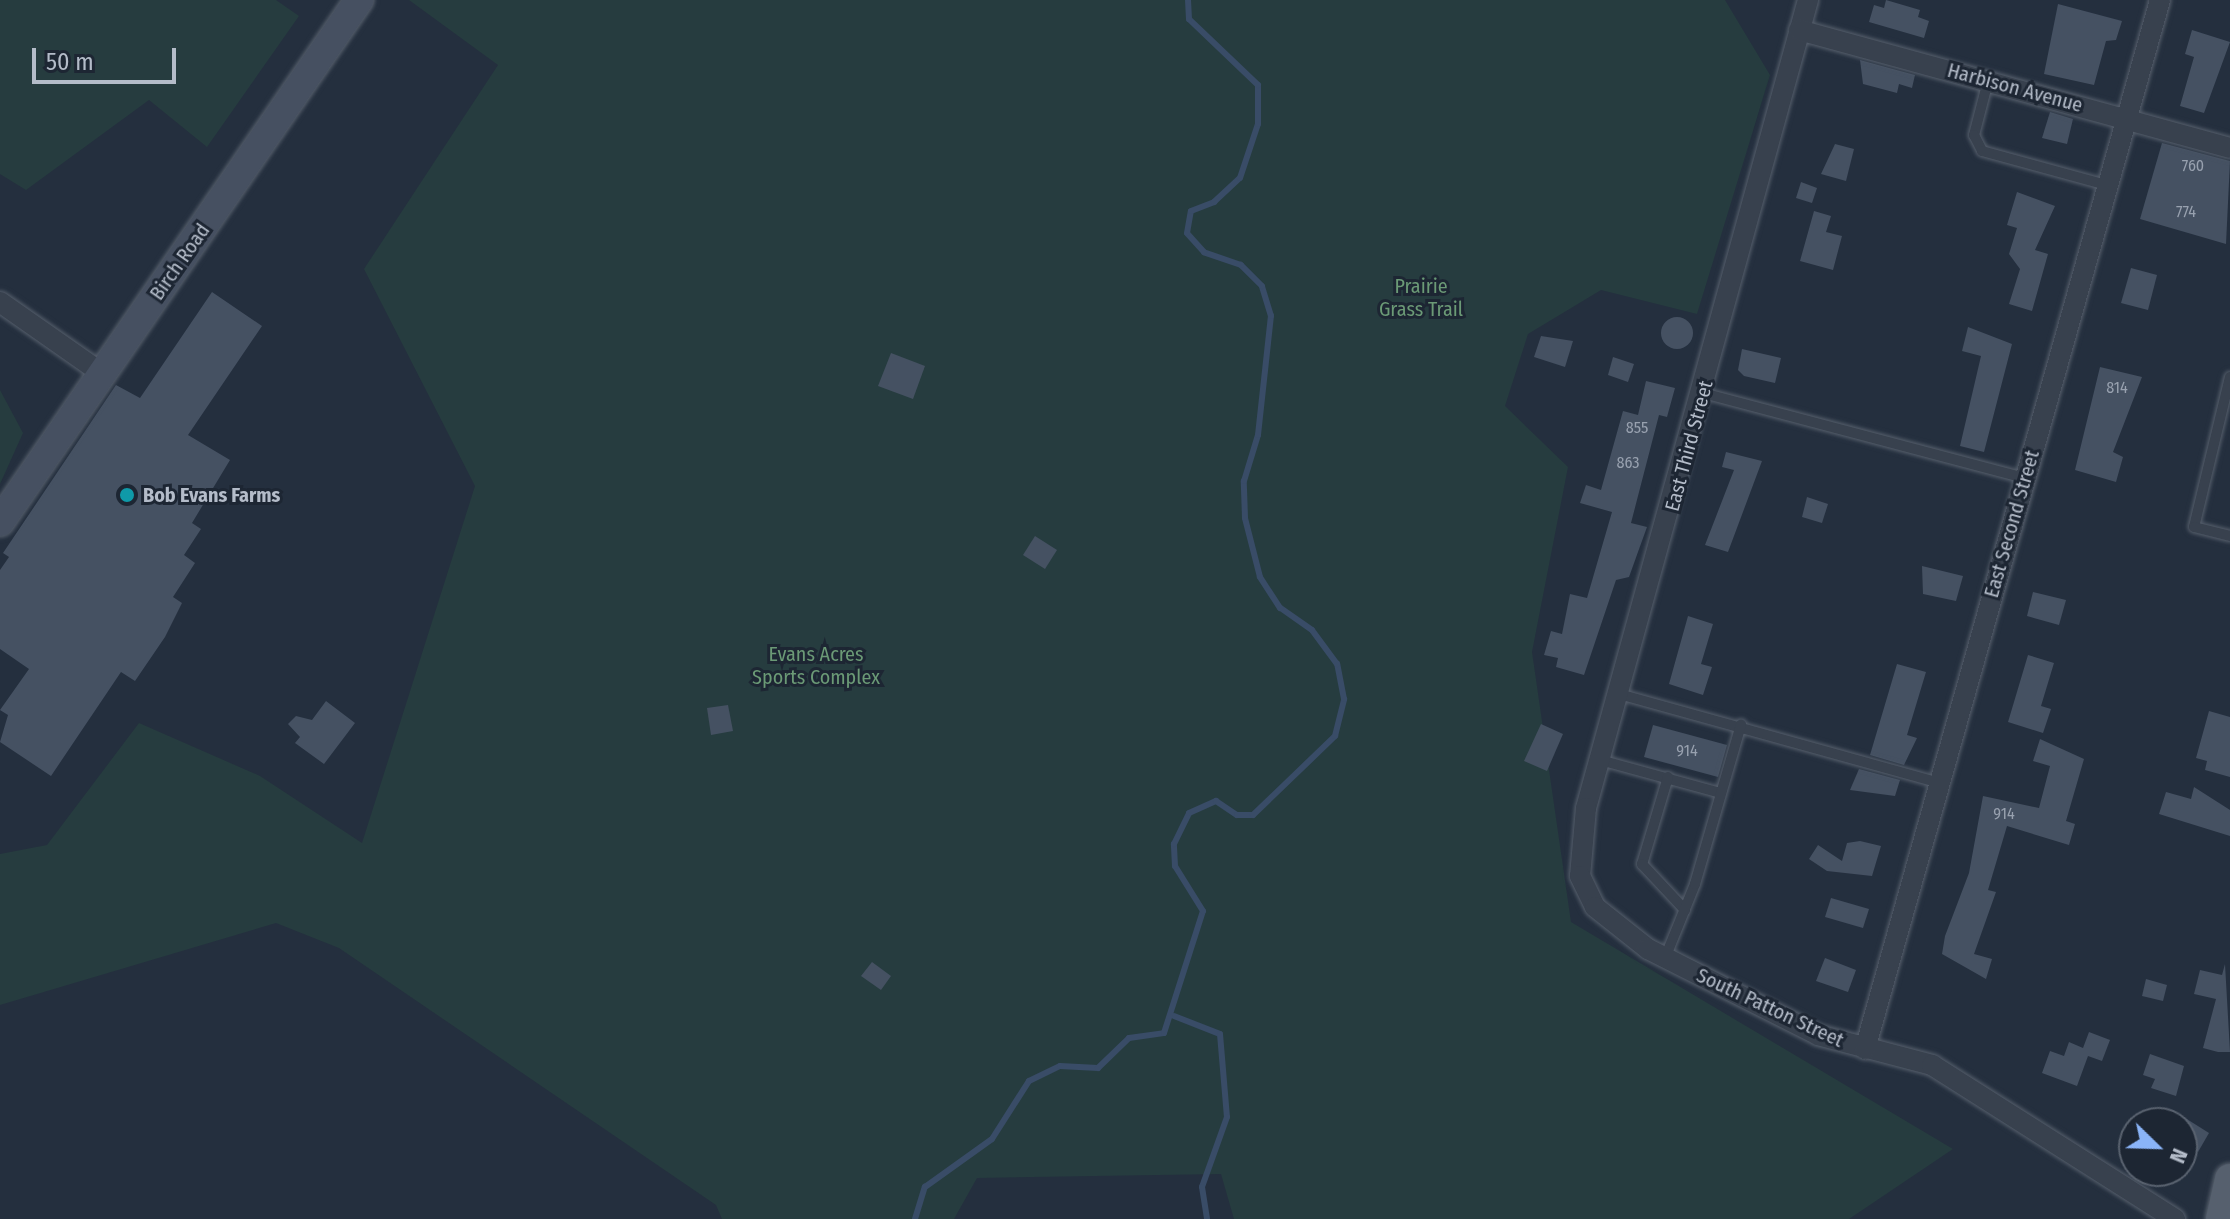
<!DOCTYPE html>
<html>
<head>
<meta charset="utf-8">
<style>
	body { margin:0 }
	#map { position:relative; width:2230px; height:1219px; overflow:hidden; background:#242f3e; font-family:"Fira Sans Condensed",sans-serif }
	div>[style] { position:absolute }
	.green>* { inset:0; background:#263c3f }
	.stream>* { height:6px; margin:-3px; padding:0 3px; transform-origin:3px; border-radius:3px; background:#394c67 }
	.building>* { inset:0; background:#455162 }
	.round { border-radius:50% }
	.roads { filter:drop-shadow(0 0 2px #565f6c) drop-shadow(0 0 2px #565f6c) }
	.lane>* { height:10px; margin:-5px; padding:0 5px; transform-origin:5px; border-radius:5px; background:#38414e }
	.street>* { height:20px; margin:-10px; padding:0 10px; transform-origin:10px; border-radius:10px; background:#38414e }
	.secondary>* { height:28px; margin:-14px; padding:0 14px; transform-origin:14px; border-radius:14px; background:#465061 }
	.primary>* { height:30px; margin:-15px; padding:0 15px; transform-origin:15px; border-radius:15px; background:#56606e }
	.dots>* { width:22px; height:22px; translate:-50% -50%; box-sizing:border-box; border:4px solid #1d2633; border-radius:50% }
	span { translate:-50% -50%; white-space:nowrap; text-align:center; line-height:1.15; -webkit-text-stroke:6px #1d2633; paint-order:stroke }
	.number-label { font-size:16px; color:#98a1af }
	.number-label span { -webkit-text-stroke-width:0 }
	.street-label { font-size:20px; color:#b4bcc9 }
	.park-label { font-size:20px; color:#6b9a76 }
	.poi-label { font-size:20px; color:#b4bcc9; font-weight:700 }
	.left { translate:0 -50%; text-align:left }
	.north { position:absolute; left:2118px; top:1107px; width:80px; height:80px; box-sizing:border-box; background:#1d2633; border:2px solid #59626f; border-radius:50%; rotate:113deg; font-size:22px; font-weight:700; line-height:32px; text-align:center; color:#b4bcc9 }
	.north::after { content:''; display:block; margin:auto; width:28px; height:36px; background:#8ab4f8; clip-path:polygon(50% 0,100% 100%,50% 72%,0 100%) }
	.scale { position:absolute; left:32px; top:48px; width:144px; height:36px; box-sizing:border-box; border:4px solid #b4bcc9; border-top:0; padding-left:10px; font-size:24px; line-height:28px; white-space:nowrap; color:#b4bcc9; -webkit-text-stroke:6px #1d2633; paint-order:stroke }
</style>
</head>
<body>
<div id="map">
	<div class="green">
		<i style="clip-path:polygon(0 0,276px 0,299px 16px,207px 147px,149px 100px,26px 190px,0 174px)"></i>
		<i style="clip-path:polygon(409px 0,1725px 0,1770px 75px,1697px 314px,1601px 290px,1528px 334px,1505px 406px,1568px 467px,1532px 652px,1571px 922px,1953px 1149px,1849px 1219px,1234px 1219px,1221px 1174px,977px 1178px,954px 1219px,722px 1219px,716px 1205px,339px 948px,276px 923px,0 1005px,0 854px,47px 845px,139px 723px,260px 776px,362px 843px,475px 486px,364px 269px,498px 65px)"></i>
		<i style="clip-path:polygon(0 390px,23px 433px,0 484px)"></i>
	</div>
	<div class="stream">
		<i style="left:1174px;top:1016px;width:49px;rotate:21.4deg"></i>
		<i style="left:1220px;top:1034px;width:83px;rotate:85.2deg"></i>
		<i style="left:1227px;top:1117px;width:74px;rotate:109.7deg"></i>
		<i style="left:1202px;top:1187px;width:32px;rotate:81deg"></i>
		<i style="left:915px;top:1219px;width:34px;rotate:-73deg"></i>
		<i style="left:925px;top:1187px;width:82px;rotate:-35.6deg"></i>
		<i style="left:992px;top:1139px;width:69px;rotate:-57.5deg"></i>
		<i style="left:1029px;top:1081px;width:34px;rotate:-26deg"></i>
		<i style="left:1060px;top:1066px;width:38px;rotate:3deg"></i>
		<i style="left:1098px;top:1068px;width:43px;rotate:-44.1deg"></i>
		<i style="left:1129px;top:1038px;width:35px;rotate:-8deg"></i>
		<i style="left:1164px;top:1033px;width:128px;rotate:-72.3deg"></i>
		<i style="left:1203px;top:911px;width:53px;rotate:-121.9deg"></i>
		<i style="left:1175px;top:866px;width:22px;rotate:-93deg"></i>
		<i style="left:1174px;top:844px;width:34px;rotate:-64deg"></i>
		<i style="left:1189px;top:813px;width:30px;rotate:-24deg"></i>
		<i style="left:1216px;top:801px;width:25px;rotate:34deg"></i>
		<i style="left:1237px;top:815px;width:16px"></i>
		<i style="left:1253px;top:815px;width:114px;rotate:-43.9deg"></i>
		<i style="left:1335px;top:736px;width:38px;rotate:-76deg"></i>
		<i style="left:1344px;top:699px;width:36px;rotate:-101deg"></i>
		<i style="left:1337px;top:664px;width:42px;rotate:-126.3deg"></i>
		<i style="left:1312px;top:630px;width:39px;rotate:-145deg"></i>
		<i style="left:1280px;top:608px;width:37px;rotate:-123deg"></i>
		<i style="left:1260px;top:577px;width:61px;rotate:-104.3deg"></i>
		<i style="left:1245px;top:518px;width:37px;rotate:-92deg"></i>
		<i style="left:1244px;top:481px;width:48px;rotate:-73.1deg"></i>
		<i style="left:1258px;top:435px;width:120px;rotate:-83.8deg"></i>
		<i style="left:1271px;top:316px;width:31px;rotate:-107deg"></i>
		<i style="left:1262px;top:286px;width:30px;rotate:-135deg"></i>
		<i style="left:1241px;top:265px;width:39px;rotate:-161deg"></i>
		<i style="left:1204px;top:252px;width:25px;rotate:-132deg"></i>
		<i style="left:1187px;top:233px;width:22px;rotate:-80deg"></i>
		<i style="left:1191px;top:211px;width:25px;rotate:-21deg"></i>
		<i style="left:1214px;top:202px;width:35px;rotate:-43deg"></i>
		<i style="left:1240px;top:178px;width:57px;rotate:-71.6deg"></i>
		<i style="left:1258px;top:124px;width:39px;rotate:-90deg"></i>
		<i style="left:1258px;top:85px;width:95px;rotate:-136.3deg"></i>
		<i style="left:1189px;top:19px;width:19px;rotate:-93deg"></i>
	</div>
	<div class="building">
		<i style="clip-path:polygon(1886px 0,1920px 10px,1918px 17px,1929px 21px,1924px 38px,1869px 22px,1874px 5px,1884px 8px)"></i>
		<i style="clip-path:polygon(2058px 4px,2122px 21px,2116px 40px,2106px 41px,2094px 85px,2044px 74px)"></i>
		<i style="clip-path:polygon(2192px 30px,2230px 42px,2204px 113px,2180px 106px,2194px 57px,2185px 54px)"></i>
		<i style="clip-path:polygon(1860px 60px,1915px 75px,1912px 88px,1899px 84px,1897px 93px,1863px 84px)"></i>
		<i style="clip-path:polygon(2050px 112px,2073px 119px,2067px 144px,2042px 138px)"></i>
		<i style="clip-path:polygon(2162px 143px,2230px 161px,2226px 244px,2140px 219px)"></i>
		<i style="clip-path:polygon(1835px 144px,1854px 149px,1846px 181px,1821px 174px)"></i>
		<i style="clip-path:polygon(1801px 182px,1817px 188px,1812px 203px,1796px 198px)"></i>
		<i style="clip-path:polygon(2017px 192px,2055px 206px,2035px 250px,2048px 254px,2032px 311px,2009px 304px,2020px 269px,2009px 254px,2017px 228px,2007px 225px)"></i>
		<i style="clip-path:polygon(1814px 211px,1831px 216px,1826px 232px,1842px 236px,1833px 270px,1800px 261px)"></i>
		<i style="clip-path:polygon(2131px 268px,2157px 275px,2148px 310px,2121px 303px)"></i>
		<i style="clip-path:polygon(212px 292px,262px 326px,188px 435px,230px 460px,192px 523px,201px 529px,184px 555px,195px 563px,173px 597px,182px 603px,165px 637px,135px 681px,121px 672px,51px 776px,0 742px,8px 715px,0 710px,29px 669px,0 649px,0 570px,9px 557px,3px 553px,116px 385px,140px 398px)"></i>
		<i class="round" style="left:1661px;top:317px;width:32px;height:32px"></i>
		<i style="clip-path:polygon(1968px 327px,2012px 344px,1984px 452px,1960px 446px,1981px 356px,1962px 351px)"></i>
		<i style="clip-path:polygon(1541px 336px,1573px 341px,1565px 367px,1534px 357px)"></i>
		<i style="clip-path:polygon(1742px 349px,1781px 358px,1775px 383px,1744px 376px,1738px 370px)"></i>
		<i style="clip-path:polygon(891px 353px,925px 366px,913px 399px,878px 386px)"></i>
		<i style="clip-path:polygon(1613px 357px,1634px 364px,1628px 382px,1608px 375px)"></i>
		<i style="clip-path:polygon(2100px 367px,2142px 377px,2113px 452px,2123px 457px,2116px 482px,2075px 470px)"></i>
		<i style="clip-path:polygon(1646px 381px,1675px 388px,1667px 417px,1659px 415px,1631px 523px,1647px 527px,1629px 577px,1616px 580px,1584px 675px,1556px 667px,1558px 658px,1544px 655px,1551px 631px,1562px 634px,1570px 594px,1587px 598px,1612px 512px,1580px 503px,1586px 485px,1601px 490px,1623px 411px,1638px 415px)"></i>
		<i style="clip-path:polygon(1726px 452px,1762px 461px,1728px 552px,1705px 545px,1734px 470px,1722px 467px)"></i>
		<i style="clip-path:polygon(1807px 497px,1828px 504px,1822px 523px,1802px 517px)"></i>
		<i style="clip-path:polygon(1035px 536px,1057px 550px,1045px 569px,1023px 555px)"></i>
		<i style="clip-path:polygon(1922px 566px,1963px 576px,1956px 601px,1923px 594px)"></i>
		<i style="clip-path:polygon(2033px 592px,2066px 600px,2059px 625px,2027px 616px)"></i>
		<i style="clip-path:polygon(1688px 616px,1713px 624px,1701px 664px,1712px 667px,1703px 695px,1669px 684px)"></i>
		<i style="clip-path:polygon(2028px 655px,2054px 663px,2041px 706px,2051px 709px,2043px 733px,2008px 722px)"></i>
		<i style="clip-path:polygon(1897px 664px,1926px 672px,1907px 735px,1917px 738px,1904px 765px,1870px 755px)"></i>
		<i style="clip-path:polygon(326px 701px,355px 723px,324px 764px,295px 743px,300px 737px,288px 724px,296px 716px,312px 720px)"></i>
		<i style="clip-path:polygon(728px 705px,733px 731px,711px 735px,707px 708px)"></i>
		<i style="clip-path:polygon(2209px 711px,2230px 717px,2230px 777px,2205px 770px,2207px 761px,2196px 758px)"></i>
		<i style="clip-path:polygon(1541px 724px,1563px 734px,1547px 771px,1524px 761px)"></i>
		<i style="clip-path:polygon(1653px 725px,1727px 745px,1718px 777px,1644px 757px)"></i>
		<i style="clip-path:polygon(2040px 739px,2084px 759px,2066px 821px,2075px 824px,2069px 845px,2007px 826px,1988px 890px,1996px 892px,1974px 954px,1992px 959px,1986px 979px,1942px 954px,1945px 936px,1969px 873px,1983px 796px,2039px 808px,2050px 766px,2033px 761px)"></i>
		<i style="clip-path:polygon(1859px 769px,1900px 780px,1895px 796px,1850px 790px)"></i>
		<i style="clip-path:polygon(2194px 787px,2230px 810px,2230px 836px,2159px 814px,2166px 792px,2191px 799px)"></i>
		<i style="clip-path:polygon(1860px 841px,1881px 846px,1872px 876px,1827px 871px,1809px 859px,1818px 845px,1842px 861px,1847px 843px)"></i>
		<i style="clip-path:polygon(1831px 898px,1869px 909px,1863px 928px,1825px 917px)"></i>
		<i style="clip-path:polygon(1825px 958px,1856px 970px,1848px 992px,1816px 981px)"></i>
		<i style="clip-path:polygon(872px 962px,891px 976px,881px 990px,861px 976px)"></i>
		<i style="clip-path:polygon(2225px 964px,2230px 1052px,2218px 1052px,2203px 1048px,2216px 999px,2194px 994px,2200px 970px,2222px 975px)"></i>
		<i style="clip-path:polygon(2146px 979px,2167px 985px,2163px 1001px,2142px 996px)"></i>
		<i style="clip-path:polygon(2089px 1032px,2110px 1040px,2102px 1061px,2088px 1056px,2077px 1086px,2042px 1073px,2050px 1051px,2064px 1056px,2069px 1042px,2083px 1048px)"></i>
		<i style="clip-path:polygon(2150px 1054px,2184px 1066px,2176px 1096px,2151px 1088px,2155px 1079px,2143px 1075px)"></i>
		<i style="clip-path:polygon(2182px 1116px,2209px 1133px,2198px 1152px,2182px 1142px)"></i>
	</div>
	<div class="roads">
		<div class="lane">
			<i style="left:1988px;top:81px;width:56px;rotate:104.5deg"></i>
			<i style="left:1974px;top:135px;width:18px;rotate:63deg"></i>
			<i style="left:1982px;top:151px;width:129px;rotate:15.3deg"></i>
			<i style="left:2230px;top:377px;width:154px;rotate:103.5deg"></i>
			<i style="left:2194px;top:527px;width:37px;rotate:14deg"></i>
			<i style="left:1703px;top:393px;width:333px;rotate:14.8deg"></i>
			<i style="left:1619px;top:694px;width:333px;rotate:15.5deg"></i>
			<i style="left:1600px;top:760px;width:125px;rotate:15.3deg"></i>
			<i style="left:1668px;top:777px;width:91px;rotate:106.6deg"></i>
			<i style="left:1642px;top:864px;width:63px;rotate:46.9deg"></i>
			<i style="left:1665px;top:958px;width:80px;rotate:-67.9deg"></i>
			<i style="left:1695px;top:884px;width:166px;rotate:-73.9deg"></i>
		</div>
		<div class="street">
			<i style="left:1808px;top:0;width:838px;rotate:105.36deg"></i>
			<i style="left:1586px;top:808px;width:68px;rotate:95deg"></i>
			<i style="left:1580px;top:876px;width:34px;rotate:64deg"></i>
			<i style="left:1595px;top:907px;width:68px;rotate:38.4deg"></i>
			<i style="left:1648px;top:949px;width:191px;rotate:26.8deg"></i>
			<i style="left:1818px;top:1035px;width:118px;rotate:14.7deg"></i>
			<i style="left:1932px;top:1065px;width:288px;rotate:32.4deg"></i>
			<i style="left:1799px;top:30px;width:447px;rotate:15.3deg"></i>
			<i style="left:0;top:302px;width:122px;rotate:35deg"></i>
			<i style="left:1865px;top:1049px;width:1090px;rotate:-74.29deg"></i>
		</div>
		<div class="secondary">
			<i style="left:0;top:522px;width:634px;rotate:-55.48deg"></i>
		</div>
		<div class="primary">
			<i style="left:2221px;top:1219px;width:41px;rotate:-77.3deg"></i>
		</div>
	</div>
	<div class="dots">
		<i style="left:127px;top:495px;background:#0f9aa8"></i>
	</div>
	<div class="number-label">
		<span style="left:2193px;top:166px">760</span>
		<span style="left:2186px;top:212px">774</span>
		<span style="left:2117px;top:388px">814</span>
		<span style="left:1637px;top:428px">855</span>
		<span style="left:1628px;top:463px">863</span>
		<span style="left:1687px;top:751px">914</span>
		<span style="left:2004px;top:814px">914</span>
	</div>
	<div class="street-label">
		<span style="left:2015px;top:88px;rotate:15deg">Harbison Avenue</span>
		<span style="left:180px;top:262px;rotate:-55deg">Birch Road</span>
		<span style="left:1689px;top:446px;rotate:-75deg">East Third Street</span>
		<span style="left:2012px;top:524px;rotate:-74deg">East Second Street</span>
		<span style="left:1770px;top:1008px;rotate:25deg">South Patton Street</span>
	</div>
	<div class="park-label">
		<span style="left:1421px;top:298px">Prairie<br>Grass Trail</span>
		<span style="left:816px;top:666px">Evans Acres<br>Sports Complex</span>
	</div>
	<div class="poi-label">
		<span class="left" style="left:143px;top:495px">Bob Evans Farms</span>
	</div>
	<div class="north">N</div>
	<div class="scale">50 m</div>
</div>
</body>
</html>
